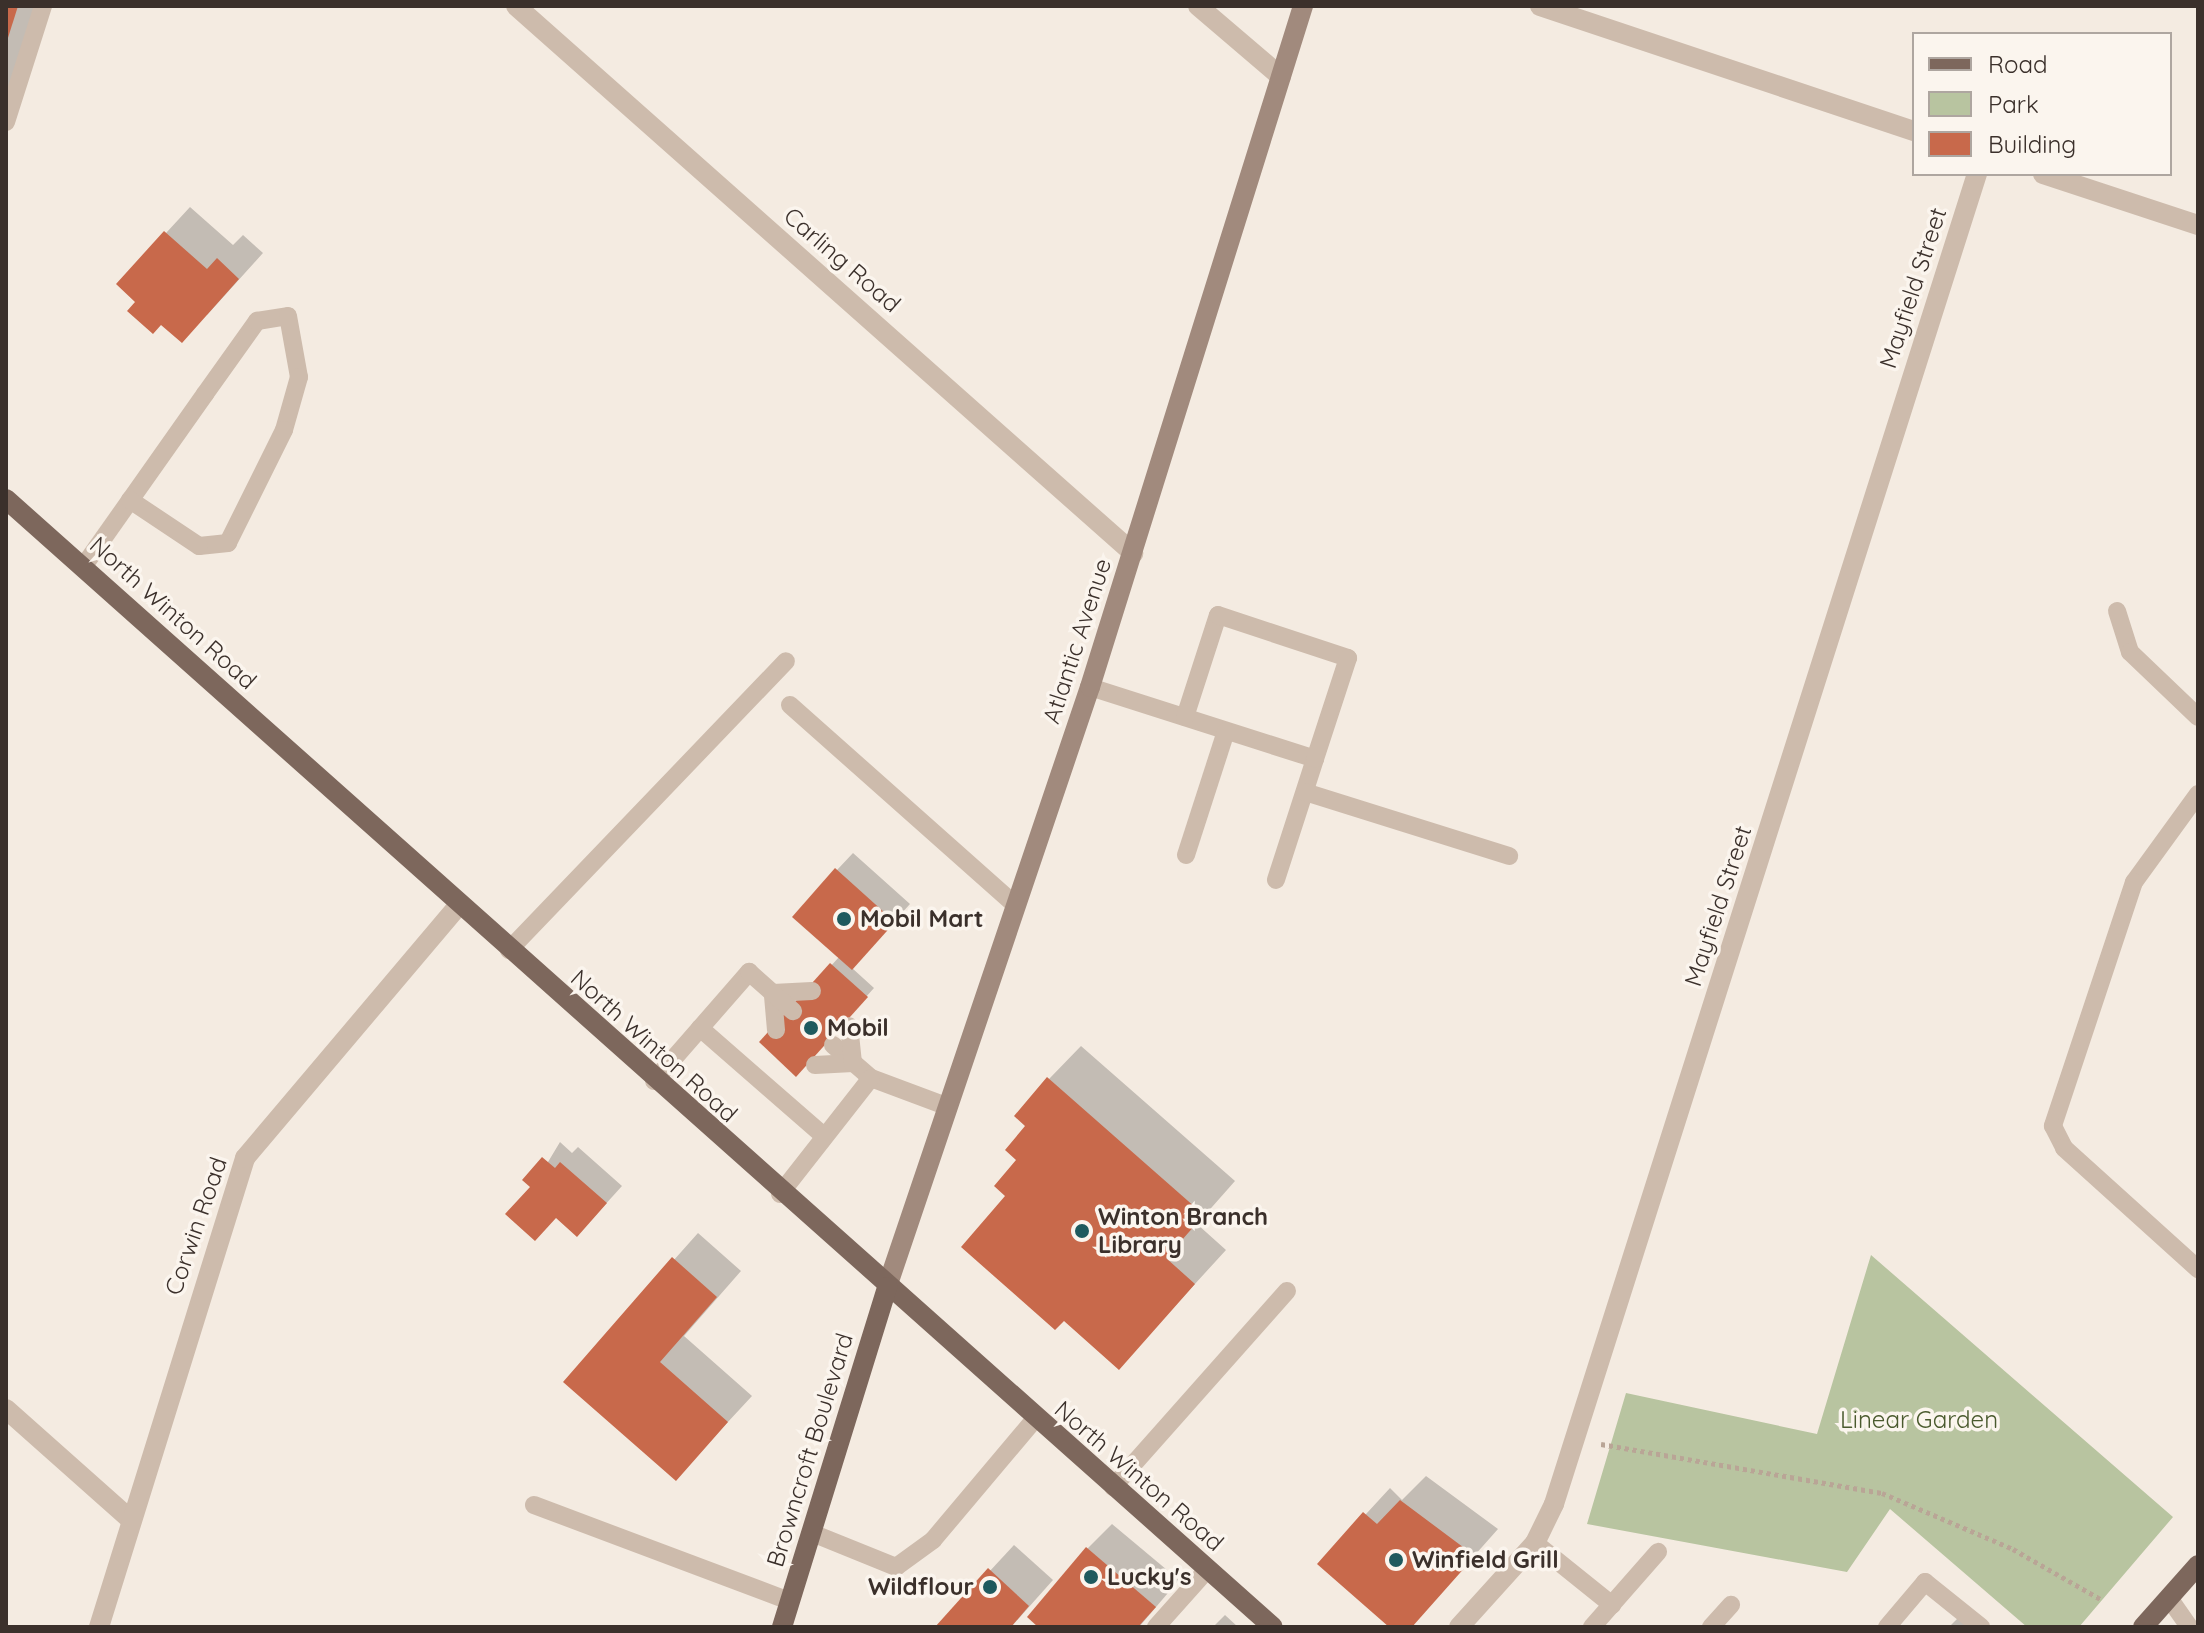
<!DOCTYPE html>
<html>
<head>
<meta charset="utf-8">
<style>
	body { margin:0 }
	#map { position:relative; width:2204px; height:1633px; overflow:hidden; background:#f4ebe1; font-family:Quicksand,sans-serif }
	div>[style] { position:absolute }
	.green>* { inset:0; background:#b8c4a0 }
	.shadow>* { inset:0; background:#0003 }
	.building>* { inset:0; background:#c8694b }
	.path>* { height:5px; margin-top:-2.5px; transform-origin:0; background:repeating-linear-gradient(90deg,#b9a596 0 4px,transparent 0 8px) }
	.lane>* { height:18px; margin:-9px; padding:0 9px; transform-origin:9px; border-radius:9px; background:#cdbbac }
	.street>* { height:20px; margin:-10px; padding:0 10px; transform-origin:10px; border-radius:10px; background:#cdbbac }
	.secondary>* { height:20px; margin:-10px; padding:0 10px; transform-origin:10px; border-radius:10px; background:#a18a7d }
	.primary>* { height:20px; margin:-10px; padding:0 10px; transform-origin:10px; border-radius:10px; background:#7d675c }
	.dots>* { width:22px; height:22px; translate:-50% -50%; box-sizing:border-box; border:4px solid #fbf5ee; border-radius:50% }
	span { translate:-50% -50%; white-space:nowrap; text-align:center; line-height:1.15; -webkit-text-stroke:7px #fbf5ee; paint-order:stroke }
	.street-label { font-size:24px; color:#3b302b }
	.poi-label { font-size:24px; color:#3b302b; font-weight:700 }
	.left { translate:0 -50%; text-align:left }
	.right { translate:-100% -50%; text-align:right }
	.park-label { font-size:24px; color:#4a5a2e }
	.frame { position:absolute; inset:0; border:8px solid #3b302b; pointer-events:none }
	.legend { position:absolute; left:1912px; top:32px; width:260px; height:144px; box-sizing:border-box; background:#fbf5ee; border:2px solid #aea6a0; margin:0; padding:10px 14px; list-style:none; font-size:24px; color:#3b302b }
	.legend li { display:flex; align-items:center; gap:16px; height:40px }
	.legend b { width:40px; border:2px solid #aea6a0 }
</style>
</head>
<body>
<div id="map">
	<div class="green">
		<i style="clip-path:polygon(1871px 1255px,2173px 1517px,2079px 1627px,2027px 1627px,1890px 1509px,1847px 1572px,1587px 1524px,1626px 1393px,1817px 1434px)"></i>
	</div>
	<div class="shadow">
		<i style="clip-path:polygon(6px 6px,48px 6px,6px 136px)"></i>
		<i style="clip-path:polygon(190px 207px,233px 245px,243px 235px,263px 253px,207px 315px,138px 302px,119px 284px)"></i>
		<i style="clip-path:polygon(853px 853px,910px 904px,852px 968px,874px 988px,804px 1066px,761px 1042px,840px 956px,837px 870px)"></i>
		<i style="clip-path:polygon(1081px 1046px,1235px 1181px,1197px 1224px,1226px 1250px,1119px 1367px,1008px 1196px,1049px 1079px)"></i>
		<i style="clip-path:polygon(560px 1142px,572px 1153px,578px 1147px,622px 1186px,593px 1218px,533px 1187px)"></i>
		<i style="clip-path:polygon(698px 1233px,741px 1271px,684px 1336px,752px 1396px,676px 1478px,566px 1381px)"></i>
		<i style="clip-path:polygon(1426px 1476px,1498px 1529px,1411px 1627px,1392px 1627px,1320px 1564px,1390px 1488px,1402px 1500px)"></i>
		<i style="clip-path:polygon(1112px 1524px,1179px 1580px,1139px 1627px,1041px 1627px,1087px 1549px)"></i>
		<i style="clip-path:polygon(1014px 1545px,1053px 1580px,1011px 1627px,938px 1627px)"></i>
		<i style="clip-path:polygon(1964px 1612px,1980px 1627px,1949px 1627px)"></i>
		<i style="clip-path:polygon(1225px 1615px,1238px 1627px,1213px 1627px)"></i>
	</div>
	<div class="building">
		<i style="clip-path:polygon(6px 6px,18px 6px,7px 41px,6px 41px)"></i>
		<i style="clip-path:polygon(164px 231px,207px 269px,217px 258px,239px 279px,182px 343px,161px 325px,153px 334px,127px 311px,135px 302px,116px 284px)"></i>
		<i style="clip-path:polygon(835px 868px,895px 922px,852px 970px,792px 917px)"></i>
		<i style="clip-path:polygon(830px 963px,868px 997px,796px 1077px,759px 1042px)"></i>
		<i style="clip-path:polygon(1047px 1077px,1204px 1215px,1166px 1258px,1195px 1284px,1119px 1370px,1064px 1321px,1055px 1330px,961px 1247px,1005px 1196px,994px 1186px,1016px 1160px,1005px 1150px,1025px 1126px,1014px 1116px)"></i>
		<i style="clip-path:polygon(542px 1157px,555px 1168px,560px 1162px,607px 1203px,577px 1237px,556px 1218px,535px 1241px,505px 1214px,530px 1187px,522px 1180px)"></i>
		<i style="clip-path:polygon(672px 1257px,717px 1297px,660px 1362px,728px 1422px,676px 1481px,563px 1382px)"></i>
		<i style="clip-path:polygon(1400px 1500px,1475px 1556px,1412px 1627px,1389px 1627px,1317px 1564px,1363px 1512px,1377px 1524px)"></i>
		<i style="clip-path:polygon(1086px 1547px,1156px 1607px,1138px 1627px,1038px 1627px,1027px 1617px)"></i>
		<i style="clip-path:polygon(988px 1568px,1029px 1606px,1011px 1627px,935px 1627px)"></i>
	</div>
	<div class="path">
		<i style="left:1601px;top:1444px;width:285px;rotate:9.9deg"></i>
		<i style="left:1882px;top:1493px;width:142px;rotate:23.1deg"></i>
		<i style="left:2013px;top:1549px;width:103px;rotate:29.8deg"></i>
	</div>
	<div class="lane">
		<i style="left:6px;top:122px;width:122px;rotate:-72.3deg"></i>
		<i style="left:83px;top:567px;width:212px;rotate:-54.8deg"></i>
		<i style="left:205px;top:394px;width:90px;rotate:-54.5deg"></i>
		<i style="left:257px;top:321px;width:31px;rotate:-9deg"></i>
		<i style="left:288px;top:316px;width:62px;rotate:79.8deg"></i>
		<i style="left:299px;top:377px;width:55px;rotate:105.8deg"></i>
		<i style="left:284px;top:430px;width:126px;rotate:116.4deg"></i>
		<i style="left:228px;top:543px;width:29px;rotate:174deg"></i>
		<i style="left:199px;top:546px;width:83px;rotate:-146.3deg"></i>
		<i style="left:2117px;top:611px;width:43px;rotate:72.4deg"></i>
		<i style="left:2130px;top:652px;width:94px;rotate:43.7deg"></i>
		<i style="left:1090px;top:687px;width:236px;rotate:17.7deg"></i>
		<i style="left:1315px;top:759px;width:127px;rotate:107.9deg"></i>
		<i style="left:790px;top:705px;width:302px;rotate:41.6deg"></i>
		<i style="left:1185px;top:717px;width:107px;rotate:-72.1deg"></i>
		<i style="left:1218px;top:615px;width:137px;rotate:18.3deg"></i>
		<i style="left:1348px;top:658px;width:106px;rotate:108.1deg"></i>
		<i style="left:1305px;top:792px;width:214px;rotate:17.4deg"></i>
		<i style="left:2198px;top:794px;width:109px;rotate:126deg"></i>
		<i style="left:2134px;top:882px;width:257px;rotate:108.4deg"></i>
		<i style="left:2053px;top:1126px;width:25px;rotate:63deg"></i>
		<i style="left:2064px;top:1148px;width:181px;rotate:42.1deg"></i>
		<i style="left:1186px;top:855px;width:130px;rotate:-72.1deg"></i>
		<i style="left:509px;top:950px;width:400px;rotate:-46.2deg"></i>
		<i style="left:700px;top:1028px;width:164px;rotate:41.1deg"></i>
		<i style="left:776px;top:1030px;width:37px;rotate:-95deg"></i>
		<i style="left:773px;top:993px;width:39px;rotate:-3deg"></i>
		<i style="left:833px;top:1045px;width:50px;rotate:41deg"></i>
		<i style="left:871px;top:1078px;width:80px;rotate:20.5deg"></i>
		<i style="left:815px;top:1065px;width:38px;rotate:-3deg"></i>
		<i style="left:853px;top:1063px;width:37px;rotate:-96deg"></i>
		<i style="left:654px;top:1081px;width:145px;rotate:-48.9deg"></i>
		<i style="left:749px;top:972px;width:59px;rotate:41.6deg"></i>
		<i style="left:780px;top:1194px;width:147px;rotate:-51.9deg"></i>
		<i style="left:1113px;top:1487px;width:262px;rotate:-48.4deg"></i>
		<i style="left:534px;top:1505px;width:273px;rotate:20.6deg"></i>
		<i style="left:812px;top:1533px;width:91px;rotate:22deg"></i>
		<i style="left:896px;top:1567px;width:46px;rotate:-36.1deg"></i>
		<i style="left:933px;top:1540px;width:157px;rotate:-49.9deg"></i>
		<i style="left:1535px;top:1543px;width:99px;rotate:38.8deg"></i>
		<i style="left:2169px;top:1598px;width:35px;rotate:55deg"></i>
		<i style="left:1156px;top:1627px;width:76px;rotate:-48.2deg"></i>
		<i style="left:1592px;top:1627px;width:100px;rotate:-48.7deg"></i>
		<i style="left:1711px;top:1627px;width:30px;rotate:-48deg"></i>
		<i style="left:1887px;top:1627px;width:59px;rotate:-49.8deg"></i>
		<i style="left:1925px;top:1582px;width:72px;rotate:38.8deg"></i>
	</div>
	<div class="street">
		<i style="left:516px;top:6px;width:825px;rotate:41.56deg"></i>
		<i style="left:1198px;top:6px;width:109px;rotate:40.5deg"></i>
		<i style="left:1540px;top:6px;width:394px;rotate:18.5deg"></i>
		<i style="left:2043px;top:174px;width:163px;rotate:18.2deg"></i>
		<i style="left:6px;top:1409px;width:167px;rotate:41.6deg"></i>
		<i style="left:99px;top:1627px;width:491px;rotate:-72.7deg"></i>
		<i style="left:245px;top:1158px;width:331px;rotate:-49.8deg"></i>
		<i style="left:1459px;top:1627px;width:113px;rotate:-47.9deg"></i>
		<i style="left:1535px;top:1543px;width:43px;rotate:-64deg"></i>
		<i style="left:1554px;top:1504px;width:1396px;rotate:-72.36deg"></i>
	</div>
	<div class="secondary">
		<i style="left:887px;top:1287px;width:633px;rotate:-71.31deg"></i>
		<i style="left:1090px;top:687px;width:714px;rotate:-72.63deg"></i>
	</div>
	<div class="primary">
		<i style="left:6px;top:499px;width:1696px;rotate:41.68deg"></i>
		<i style="left:782px;top:1627px;width:356px;rotate:-72.8deg"></i>
		<i style="left:2143px;top:1627px;width:83px;rotate:-48.4deg"></i>
	</div>
	<div class="dots">
		<i style="left:844px;top:919px;background:#1f5a5e"></i>
		<i style="left:811px;top:1028px;background:#1f5a5e"></i>
		<i style="left:1082px;top:1231px;background:#1f5a5e"></i>
		<i style="left:1396px;top:1560px;background:#1f5a5e"></i>
		<i style="left:1091px;top:1577px;background:#1f5a5e"></i>
		<i style="left:990px;top:1587px;background:#1f5a5e"></i>
	</div>
	<div class="street-label">
		<span style="left:842px;top:260px;rotate:41deg">Carling Road</span>
		<span style="left:1913px;top:288px;rotate:-72deg">Mayfield Street</span>
		<span style="left:173px;top:613px;rotate:42deg">North Winton Road</span>
		<span style="left:1077px;top:641px;rotate:-72deg">Atlantic Avenue</span>
		<span style="left:1718px;top:906px;rotate:-72deg">Mayfield Street</span>
		<span style="left:654px;top:1046px;rotate:42deg">North Winton Road</span>
		<span style="left:196px;top:1226px;rotate:-71deg">Corwin Road</span>
		<span style="left:810px;top:1450px;rotate:-73deg">Browncroft Boulevard</span>
		<span style="left:1139px;top:1476px;rotate:41deg">North Winton Road</span>
	</div>
	<div class="poi-label">
		<span class="left" style="left:860px;top:919px">Mobil Mart</span>
		<span class="left" style="left:827px;top:1028px">Mobil</span>
		<span class="left" style="left:1098px;top:1231px">Winton Branch<br>Library</span>
		<span class="left" style="left:1412px;top:1560px">Winfield Grill</span>
		<span class="left" style="left:1107px;top:1577px">Lucky's</span>
		<span class="right" style="left:974px;top:1587px">Wildflour</span>
	</div>
	<div class="park-label">
		<span style="left:1919px;top:1420px">Linear Garden</span>
	</div>
	<div class="frame"></div>
	<ul class="legend">
	<li><b style="height:10px;background:#7d675c"></b>Road</li>
	<li><b style="height:22px;background:#b8c4a0"></b>Park</li>
	<li><b style="height:22px;background:#c8694b"></b>Building</li>
	</ul>
</div>
</body>
</html>
